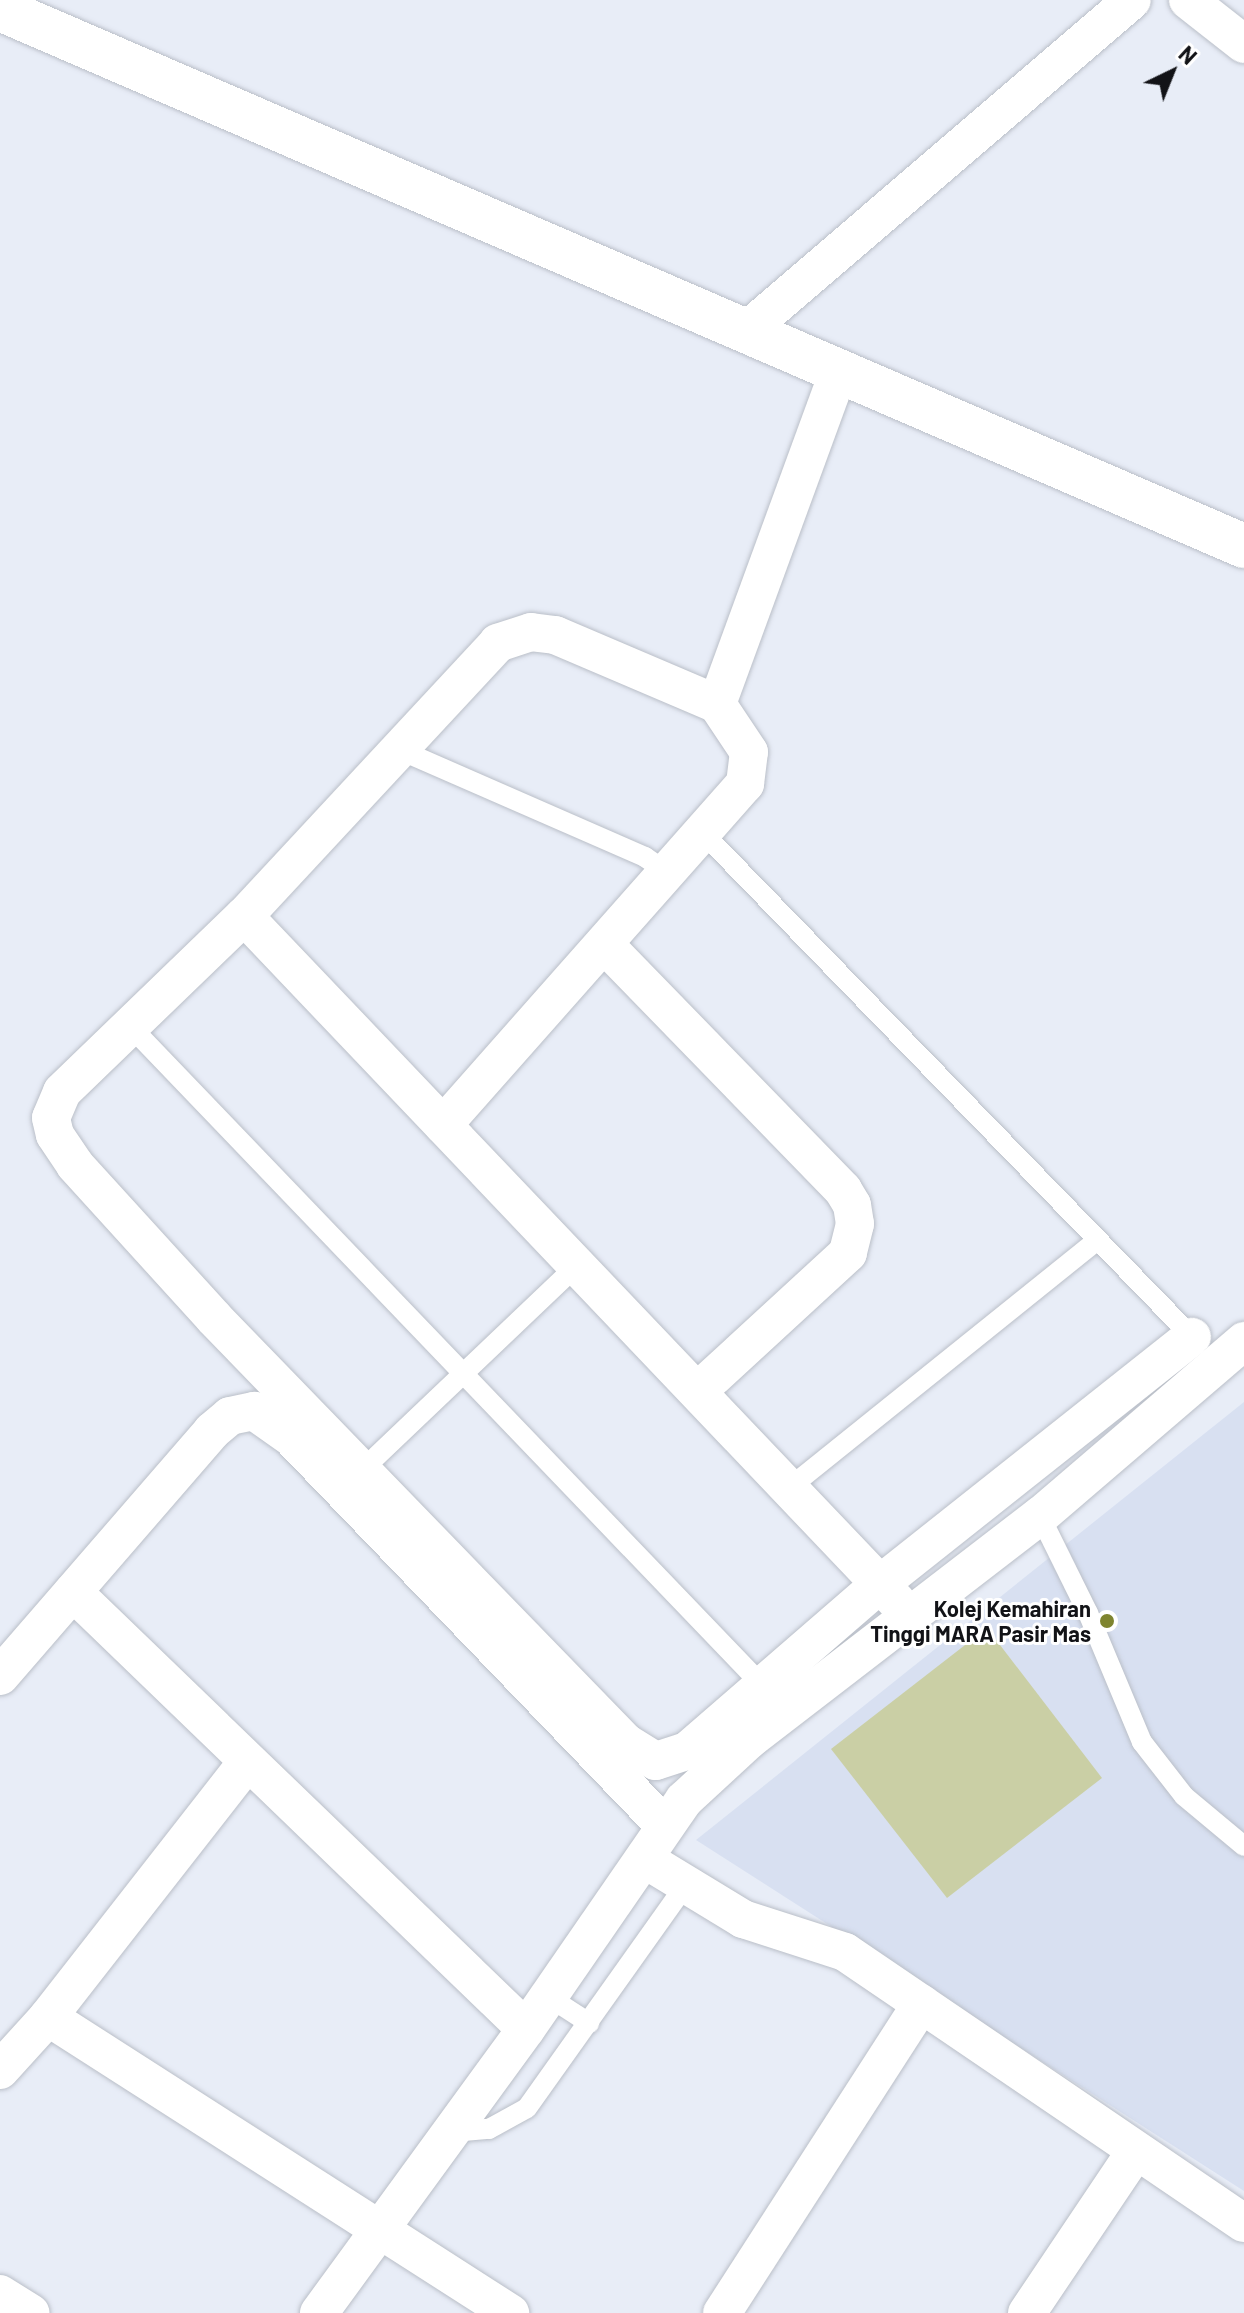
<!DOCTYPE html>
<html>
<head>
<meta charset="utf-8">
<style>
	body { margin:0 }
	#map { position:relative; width:1244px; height:2313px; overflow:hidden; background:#e8edf7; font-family:Barlow,sans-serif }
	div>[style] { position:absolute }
	.built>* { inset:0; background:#d8e0f1 }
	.green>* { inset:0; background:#cacfa5 }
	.roads { filter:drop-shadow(0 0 2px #babfc8) drop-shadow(0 0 2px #babfc8) }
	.lane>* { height:20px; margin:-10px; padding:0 10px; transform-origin:10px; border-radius:10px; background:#fff }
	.street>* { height:38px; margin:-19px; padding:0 19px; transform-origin:19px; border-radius:19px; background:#fff }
	.highway>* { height:44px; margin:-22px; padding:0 22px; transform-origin:22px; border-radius:22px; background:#fff }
	.dots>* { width:22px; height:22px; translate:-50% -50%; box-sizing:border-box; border:4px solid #fff; border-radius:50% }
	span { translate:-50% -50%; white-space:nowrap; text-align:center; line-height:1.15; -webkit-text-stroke:6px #fff; paint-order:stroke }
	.poi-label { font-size:22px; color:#121317; font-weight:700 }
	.right { translate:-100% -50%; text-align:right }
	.north { position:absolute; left:1132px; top:32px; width:80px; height:80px; -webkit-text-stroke:6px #fff; paint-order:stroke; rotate:43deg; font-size:22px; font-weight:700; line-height:32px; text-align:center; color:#121317 }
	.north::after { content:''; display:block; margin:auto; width:28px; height:36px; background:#121317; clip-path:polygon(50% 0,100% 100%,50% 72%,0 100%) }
</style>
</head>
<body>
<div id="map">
	<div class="built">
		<i style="clip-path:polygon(1244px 1402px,1244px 2191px,696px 1840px)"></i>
	</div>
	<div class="green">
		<i style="clip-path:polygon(987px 1628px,1102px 1778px,947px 1898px,831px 1749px)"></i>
	</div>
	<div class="roads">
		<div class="lane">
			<i style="left:398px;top:749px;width:270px;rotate:23.6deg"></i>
			<i style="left:645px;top:857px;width:28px;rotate:35deg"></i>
			<i style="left:704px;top:834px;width:708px;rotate:45.86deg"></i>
			<i style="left:130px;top:1026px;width:914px;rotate:46.2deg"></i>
			<i style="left:361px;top:1471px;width:298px;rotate:-43.6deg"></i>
			<i style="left:789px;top:1488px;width:395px;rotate:-38.8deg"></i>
			<i style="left:1040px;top:1516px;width:108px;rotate:63.7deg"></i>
			<i style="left:1088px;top:1613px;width:140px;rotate:67.3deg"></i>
			<i style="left:1142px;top:1742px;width:68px;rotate:52.1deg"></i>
			<i style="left:1184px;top:1796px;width:78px;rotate:39.8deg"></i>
			<i style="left:549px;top:1997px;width:48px;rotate:33deg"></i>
			<i style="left:452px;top:2132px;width:37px;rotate:-5deg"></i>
			<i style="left:489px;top:2129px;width:43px;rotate:-28.9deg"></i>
			<i style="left:527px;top:2108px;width:272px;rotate:-54.6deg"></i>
		</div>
		<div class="street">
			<i style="left:1188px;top:0;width:71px;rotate:38.2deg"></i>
			<i style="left:746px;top:331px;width:508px;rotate:-40.61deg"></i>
			<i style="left:717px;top:704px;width:355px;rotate:-69.9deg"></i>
			<i style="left:244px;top:916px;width:947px;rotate:46.41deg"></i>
			<i style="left:604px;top:944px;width:343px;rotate:45.8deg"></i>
			<i style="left:843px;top:1190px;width:17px;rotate:59deg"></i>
			<i style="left:852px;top:1205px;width:19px;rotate:81deg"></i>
			<i style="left:855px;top:1224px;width:30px;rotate:104deg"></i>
			<i style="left:848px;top:1253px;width:204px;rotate:137.4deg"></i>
			<i style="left:443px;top:1125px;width:456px;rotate:-48.5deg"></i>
			<i style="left:745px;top:784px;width:32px;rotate:-83deg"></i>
			<i style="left:749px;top:752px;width:58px;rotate:-123.7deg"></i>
			<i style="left:717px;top:704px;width:176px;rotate:-156.9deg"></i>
			<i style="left:555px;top:635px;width:24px;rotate:-173deg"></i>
			<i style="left:531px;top:632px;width:35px;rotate:162deg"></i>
			<i style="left:498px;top:643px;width:373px;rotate:132.9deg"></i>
			<i style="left:244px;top:916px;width:253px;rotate:136deg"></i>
			<i style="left:62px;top:1092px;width:28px;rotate:113deg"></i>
			<i style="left:51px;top:1118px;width:17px;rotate:77deg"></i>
			<i style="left:55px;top:1135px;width:36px;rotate:56deg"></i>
			<i style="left:75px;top:1165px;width:207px;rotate:47.7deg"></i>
			<i style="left:214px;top:1318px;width:591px;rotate:45.89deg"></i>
			<i style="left:625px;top:1742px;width:36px;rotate:32deg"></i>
			<i style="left:656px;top:1761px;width:33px;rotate:-18deg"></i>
			<i style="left:687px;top:1751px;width:255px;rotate:-40.9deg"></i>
			<i style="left:880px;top:1584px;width:398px;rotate:-38.4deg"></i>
			<i style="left:73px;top:1592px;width:629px;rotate:43.97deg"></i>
			<i style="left:0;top:1676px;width:324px;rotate:-49.1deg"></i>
			<i style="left:212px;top:1431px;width:23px;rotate:-40deg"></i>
			<i style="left:230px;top:1416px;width:25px;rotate:-12deg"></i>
			<i style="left:254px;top:1411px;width:45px;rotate:35.1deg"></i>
			<i style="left:291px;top:1437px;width:538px;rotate:46.13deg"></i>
			<i style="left:646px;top:1860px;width:114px;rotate:31.3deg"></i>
			<i style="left:743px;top:1919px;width:107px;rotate:17.9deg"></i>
			<i style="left:845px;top:1952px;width:482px;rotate:34.2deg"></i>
			<i style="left:48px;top:2017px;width:549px;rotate:32.65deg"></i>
			<i style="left:0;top:2070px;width:72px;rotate:-47.8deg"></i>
			<i style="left:48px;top:2017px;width:323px;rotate:-52deg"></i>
			<i style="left:0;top:2294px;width:36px;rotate:32deg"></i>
			<i style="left:319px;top:2313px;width:351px;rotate:-53.9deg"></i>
			<i style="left:526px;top:2029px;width:278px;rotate:-55.4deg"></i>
			<i style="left:684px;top:1800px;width:90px;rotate:-42.7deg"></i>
			<i style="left:750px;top:1739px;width:366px;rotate:-37.6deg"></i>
			<i style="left:1040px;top:1516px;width:269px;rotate:-40.6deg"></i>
			<i style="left:722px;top:2313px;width:368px;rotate:-57.2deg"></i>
			<i style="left:1027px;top:2313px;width:195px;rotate:-56.1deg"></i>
		</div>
		<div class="highway">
			<i style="left:0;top:9px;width:1355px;rotate:23.35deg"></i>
		</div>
	</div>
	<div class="dots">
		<i style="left:1107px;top:1621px;background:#7e842f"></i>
	</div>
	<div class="poi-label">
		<span class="right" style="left:1091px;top:1621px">Kolej Kemahiran<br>Tinggi MARA Pasir Mas</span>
	</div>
	<div class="north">N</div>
</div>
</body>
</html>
